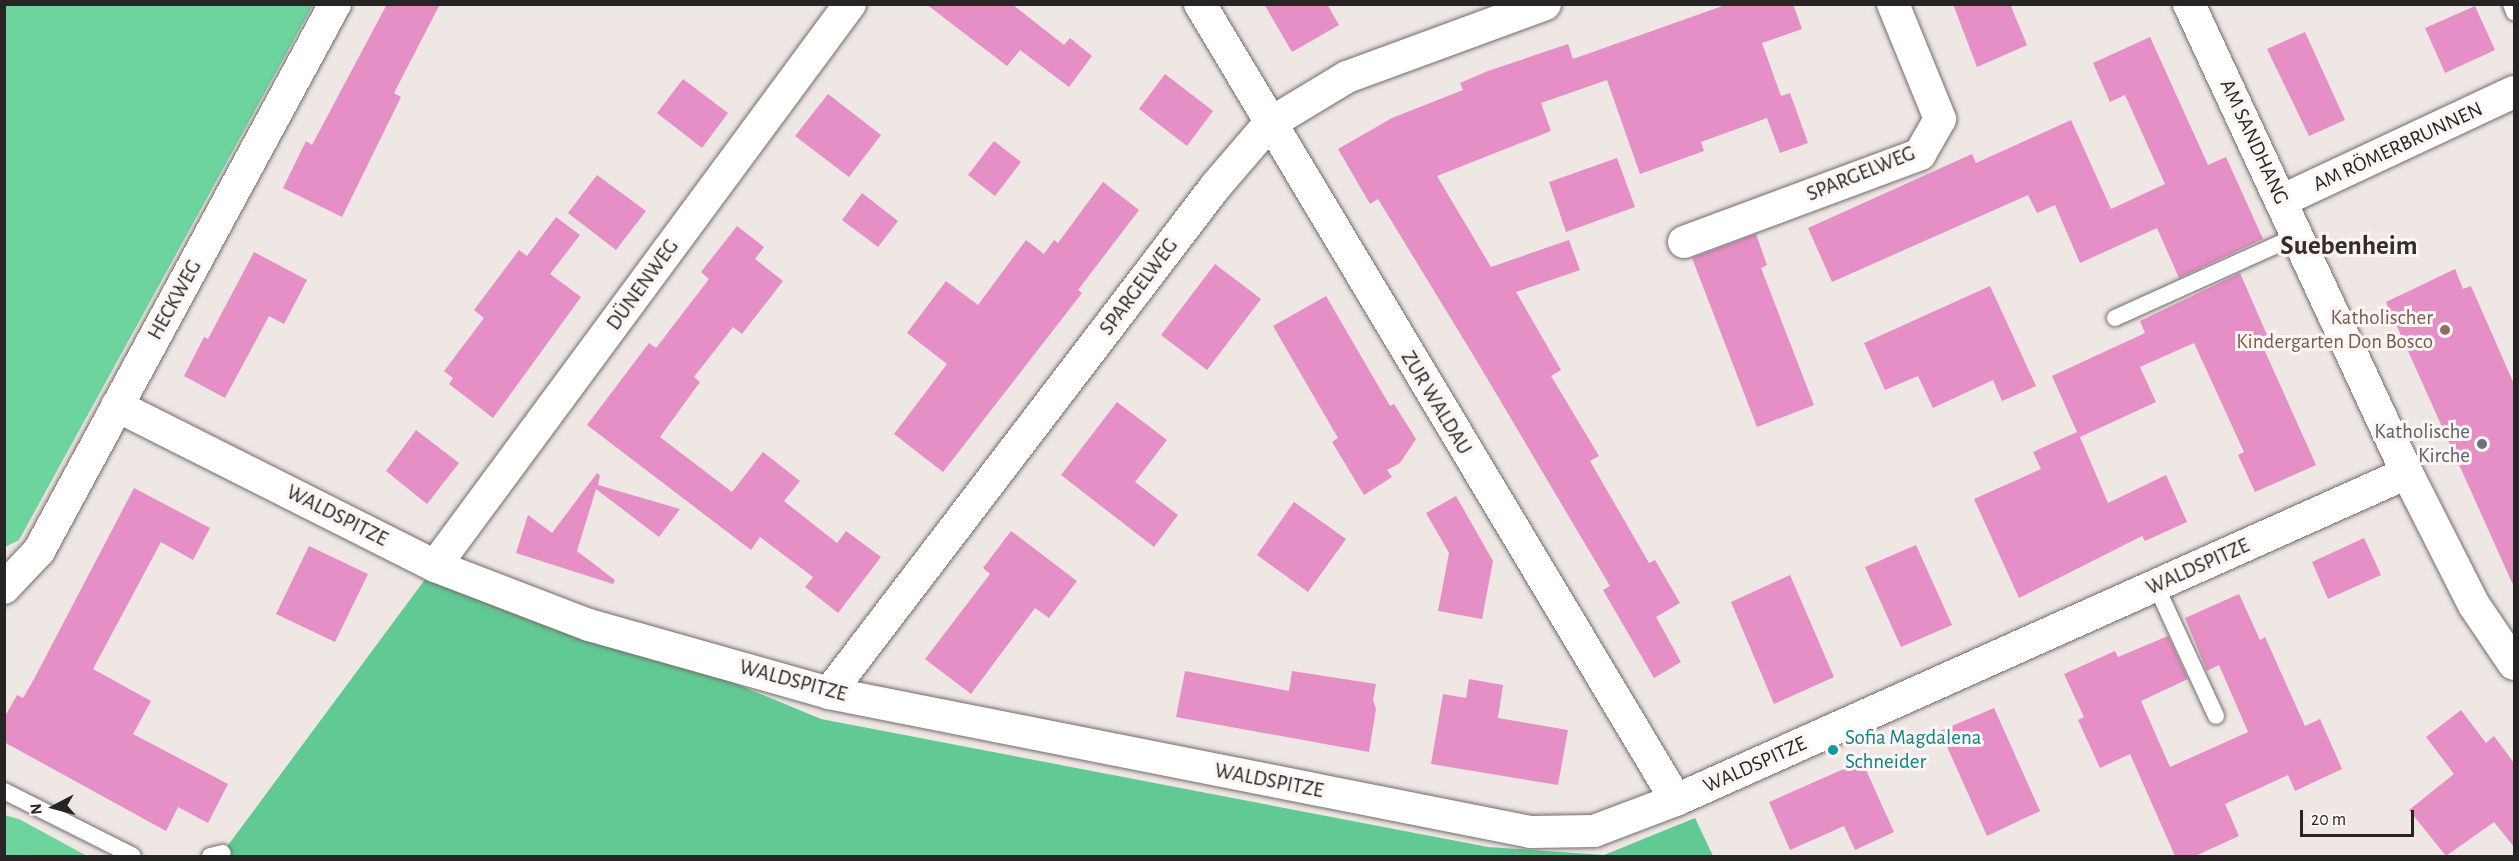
<!DOCTYPE html>
<html>
<head>
<meta charset="utf-8">
<style>
	body { margin:0 }
	#map { position:relative; width:2519px; height:861px; overflow:hidden; background:#efe7e4; font-family:"Alegreya Sans",sans-serif }
	div>[style] { position:absolute }
	.green>* { inset:0; background:#6ed49e }
	.forest>* { inset:0; background:#61ca94 }
	.building>* { inset:0; background:#e68fc6 }
	.roads { filter:drop-shadow(0 0 2px #736c6a) drop-shadow(0 0 2px #736c6a) }
	.service>* { height:16px; margin:-8px; padding:0 8px; transform-origin:8px; border-radius:8px; background:#fff }
	.minor>* { height:32px; margin:-16px; padding:0 16px; transform-origin:16px; border-radius:16px; background:#fff }
	.dots>* { width:16px; height:16px; translate:-50% -50%; box-sizing:border-box; border:3px solid #fcf5f2; border-radius:50% }
	span { translate:-50% -50%; white-space:nowrap; text-align:center; line-height:1.15; -webkit-text-stroke:6px #fcf5f2; paint-order:stroke }
	.street-label { font-size:21px; color:#272524 }
	.education-label { font-size:21px; color:#785e54 }
	.right { translate:-100% -50%; text-align:right }
	.worship-label { font-size:21px; color:#5b616d }
	.culture-label { font-size:21px; color:#0d838f }
	.left { translate:0 -50%; text-align:left }
	.district-label { font-size:27px; color:#332e2b; font-weight:700 }
	.frame { position:absolute; inset:0; border:6px solid #272524; pointer-events:none }
	.north { position:absolute; left:24px; top:777px; width:60px; height:60px; -webkit-text-stroke:4px #fcf5f2; paint-order:stroke; rotate:264deg; font-size:16px; font-weight:700; line-height:24px; text-align:center; color:#272524 }
	.north::after { content:''; display:block; margin:auto; width:21px; height:27px; background:#272524; clip-path:polygon(50% 0,100% 100%,50% 72%,0 100%) }
	.scale { position:absolute; left:2300px; top:810px; width:114px; height:27px; box-sizing:border-box; border:3px solid #272524; border-top:0; padding-left:8px; font-size:18px; line-height:21px; white-space:nowrap; color:#272524; -webkit-text-stroke:4px #fcf5f2; paint-order:stroke }
</style>
</head>
<body>
<div id="map">
	<div class="green">
		<i style="clip-path:polygon(5px 4px,313px 5px,19px 540px,5px 547px)"></i>
		<i style="clip-path:polygon(4px 815px,19px 819px,87px 856px,5px 856px)"></i>
	</div>
	<div class="forest">
		<i style="clip-path:polygon(435px 566px,601px 628px,821px 719px,1488px 847px,1604px 855px,1695px 818px,1713px 856px,220px 856px)"></i>
	</div>
	<div class="building">
		<i style="clip-path:polygon(387px 4px,440px 4px,394px 93px,401px 97px,342px 217px,283px 188px,306px 141px,312px 145px)"></i>
		<i style="clip-path:polygon(926px 4px,1012px 4px,1064px 45px,1070px 38px,1092px 56px,1069px 87px,1020px 50px,1007px 66px)"></i>
		<i style="clip-path:polygon(1264px 4px,1327px 4px,1339px 25px,1292px 52px)"></i>
		<i style="clip-path:polygon(1728px 4px,1793px 4px,1802px 29px,1762px 43px,1781px 96px,1790px 93px,1808px 143px,1780px 153px,1767px 118px,1701px 142px,1704px 151px,1640px 174px,1607px 80px,1541px 103px,1551px 131px,1437px 176px,1491px 267px,1569px 240px,1580px 270px,1516px 292px,1561px 370px,1551px 376px,1599px 456px,1590px 461px,1649px 563px,1655px 560px,1680px 603px,1656px 617px,1681px 662px,1654px 678px,1603px 590px,1610px 586px,1478px 363px,1378px 199px,1370px 204px,1338px 149px,1392px 118px,1463px 90px,1460px 83px,1488px 71px,1568px 44px,1573px 59px)"></i>
		<i style="clip-path:polygon(1953px 4px,2010px 4px,2027px 45px,1977px 67px)"></i>
		<i style="clip-path:polygon(2475px 6px,2495px 50px,2445px 73px,2425px 28px)"></i>
		<i style="clip-path:polygon(2305px 32px,2345px 120px,2309px 136px,2267px 49px)"></i>
		<i style="clip-path:polygon(2150px 37px,2208px 165px,2226px 157px,2263px 239px,2179px 278px,2157px 228px,2080px 263px,2055px 205px,2037px 213px,2028px 195px,1832px 282px,1808px 228px,1972px 154px,1976px 163px,2071px 120px,2111px 209px,2165px 184px,2125px 95px,2110px 102px,2093px 63px)"></i>
		<i style="clip-path:polygon(1165px 74px,1213px 111px,1187px 146px,1139px 109px)"></i>
		<i style="clip-path:polygon(683px 79px,728px 113px,702px 148px,657px 113px)"></i>
		<i style="clip-path:polygon(828px 94px,881px 135px,849px 177px,795px 136px)"></i>
		<i style="clip-path:polygon(994px 141px,1021px 162px,995px 196px,968px 175px)"></i>
		<i style="clip-path:polygon(1617px 158px,1635px 207px,1566px 232px,1549px 182px)"></i>
		<i style="clip-path:polygon(597px 175px,646px 211px,616px 250px,568px 213px)"></i>
		<i style="clip-path:polygon(1103px 182px,1139px 210px,1078px 290px,1082px 293px,943px 472px,894px 434px,947px 364px,907px 333px,946px 281px,978px 305px,1026px 240px,1044px 254px,1054px 240px,1058px 243px)"></i>
		<i style="clip-path:polygon(862px 193px,898px 221px,878px 247px,842px 220px)"></i>
		<i style="clip-path:polygon(556px 217px,580px 235px,550px 274px,581px 297px,493px 418px,449px 384px,453px 378px,444px 371px,484px 318px,474px 310px,519px 250px,527px 256px)"></i>
		<i style="clip-path:polygon(737px 226px,764px 247px,755px 259px,783px 281px,742px 334px,733px 327px,694px 377px,700px 382px,660px 437px,732px 492px,763px 452px,800px 481px,784px 501px,837px 543px,846px 531px,881px 557px,838px 613px,805px 587px,813px 577px,760px 537px,751px 550px,587px 425px,649px 343px,656px 348px,709px 279px,701px 272px)"></i>
		<i style="clip-path:polygon(1756px 234px,1767px 265px,1761px 268px,1814px 405px,1757px 427px,1692px 258px)"></i>
		<i style="clip-path:polygon(254px 252px,307px 280px,284px 324px,269px 316px,225px 398px,184px 376px,204px 337px,208px 339px)"></i>
		<i style="clip-path:polygon(1215px 264px,1261px 299px,1207px 370px,1161px 335px)"></i>
		<i style="clip-path:polygon(2455px 269px,2463px 289px,2471px 286px,2514px 384px,2514px 587px,2386px 302px)"></i>
		<i style="clip-path:polygon(2240px 273px,2267px 335px,2259px 338px,2316px 465px,2255px 492px,2238px 455px,2244px 452px,2194px 343px,2140px 367px,2156px 402px,2080px 437px,2108px 503px,2166px 475px,2187px 522px,2145px 541px,2142px 536px,2019px 598px,1974px 499px,2041px 469px,2033px 452px,2077px 432px,2052px 376px,2145px 333px,2140px 321px)"></i>
		<i style="clip-path:polygon(1990px 286px,2036px 386px,2002px 401px,1993px 380px,1933px 408px,1918px 376px,1885px 390px,1864px 343px)"></i>
		<i style="clip-path:polygon(1326px 296px,1390px 406px,1394px 404px,1416px 439px,1400px 463px,1387px 470px,1392px 477px,1364px 495px,1332px 442px,1338px 438px,1273px 326px)"></i>
		<i style="clip-path:polygon(1117px 402px,1167px 440px,1135px 482px,1178px 515px,1154px 547px,1061px 475px)"></i>
		<i style="clip-path:polygon(416px 430px,459px 463px,427px 504px,386px 471px)"></i>
		<i style="clip-path:polygon(597px 473px,600px 475px,598px 485px,680px 509px,659px 537px,596px 489px,577px 551px,615px 580px,613px 584px,516px 553px,528px 515px,552px 533px)"></i>
		<i style="clip-path:polygon(134px 488px,210px 528px,193px 560px,161px 542px,93px 669px,151px 701px,133px 734px,228px 784px,208px 823px,178px 807px,166px 831px,4px 742px,4px 718px,17px 695px,23px 698px,34px 679px)"></i>
		<i style="clip-path:polygon(1456px 496px,1493px 561px,1482px 619px,1438px 611px,1449px 553px,1426px 513px)"></i>
		<i style="clip-path:polygon(1294px 502px,1346px 539px,1308px 592px,1257px 555px)"></i>
		<i style="clip-path:polygon(1011px 531px,1077px 581px,1049px 618px,1035px 608px,971px 694px,925px 659px,990px 574px,983px 568px)"></i>
		<i style="clip-path:polygon(2364px 538px,2381px 575px,2328px 599px,2312px 562px)"></i>
		<i style="clip-path:polygon(1916px 545px,1952px 625px,1901px 647px,1865px 567px)"></i>
		<i style="clip-path:polygon(309px 546px,368px 574px,335px 642px,276px 614px)"></i>
		<i style="clip-path:polygon(1790px 575px,1834px 677px,1774px 704px,1731px 602px)"></i>
		<i style="clip-path:polygon(2239px 594px,2260px 640px,2265px 637px,2305px 726px,2320px 719px,2342px 769px,2295px 791px,2288px 775px,2225px 804px,2239px 836px,2195px 856px,2175px 856px,2130px 754px,2100px 768px,2078px 720px,2084px 717px,2064px 674px,2115px 651px,2118px 657px,2168px 636px,2188px 679px,2141px 701px,2170px 767px,2248px 732px,2219px 665px,2207px 671px,2185px 618px)"></i>
		<i style="clip-path:polygon(1185px 671px,1289px 691px,1292px 671px,1376px 684px,1373px 700px,1376px 709px,1369px 752px,1176px 717px)"></i>
		<i style="clip-path:polygon(1469px 679px,1503px 685px,1498px 718px,1568px 730px,1558px 785px,1431px 764px,1443px 694px,1466px 698px)"></i>
		<i style="clip-path:polygon(1994px 708px,2040px 811px,1987px 836px,1940px 731px)"></i>
		<i style="clip-path:polygon(2461px 710px,2486px 743px,2494px 736px,2514px 763px,2514px 847px,2494px 822px,2446px 856px,2409px 810px,2454px 774px,2426px 737px)"></i>
		<i style="clip-path:polygon(1862px 761px,1894px 832px,1855px 850px,1844px 826px,1790px 850px,1769px 802px)"></i>
	</div>
	<div class="roads">
		<div class="service">
			<i style="left:2511px;top:4px;width:9px;rotate:69deg"></i>
			<i style="left:2115px;top:318px;width:200px;rotate:-24.3deg"></i>
			<i style="left:2156px;top:586px;width:143px;rotate:65.2deg"></i>
			<i style="left:4px;top:791px;width:144px;rotate:26.7deg"></i>
			<i style="left:210px;top:856px;width:13px;rotate:-13deg"></i>
		</div>
		<div class="minor">
			<i style="left:1200px;top:4px;width:927px;rotate:59.12deg"></i>
			<i style="left:2189px;top:4px;width:517px;rotate:65.07deg"></i>
			<i style="left:2407px;top:473px;width:148px;rotate:63.1deg"></i>
			<i style="left:2474px;top:605px;width:71px;rotate:55.9deg"></i>
			<i style="left:2281px;top:201px;width:257px;rotate:-25.1deg"></i>
			<i style="left:1684px;top:242px;width:252px;rotate:-20.4deg"></i>
			<i style="left:1920px;top:154px;width:40px;rotate:-60.3deg"></i>
			<i style="left:1940px;top:119px;width:124px;rotate:-112.2deg"></i>
			<i style="left:117px;top:406px;width:356px;rotate:26.7deg"></i>
			<i style="left:435px;top:566px;width:165px;rotate:21deg"></i>
			<i style="left:589px;top:625px;width:249px;rotate:15.8deg"></i>
			<i style="left:829px;top:693px;width:716px;rotate:11.2deg"></i>
			<i style="left:1531px;top:832px;width:63px;rotate:-0.9deg"></i>
			<i style="left:1594px;top:831px;width:88px;rotate:-20.7deg"></i>
			<i style="left:1676px;top:800px;width:801px;rotate:-24.1deg"></i>
			<i style="left:435px;top:566px;width:699px;rotate:-53.56deg"></i>
			<i style="left:4px;top:588px;width:51px;rotate:-46.6deg"></i>
			<i style="left:39px;top:551px;width:622px;rotate:-61.58deg"></i>
			<i style="left:829px;top:693px;width:636px;rotate:-52.66deg"></i>
			<i style="left:1215px;top:187px;width:83px;rotate:-49.4deg"></i>
			<i style="left:1269px;top:124px;width:91px;rotate:-31.1deg"></i>
			<i style="left:1347px;top:77px;width:211px;rotate:-20.2deg"></i>
		</div>
	</div>
	<div class="dots">
		<i style="left:2445px;top:330px;background:#8d6e63"></i>
		<i style="left:2482px;top:444px;background:#6b7280"></i>
		<i style="left:1833px;top:750px;background:#0f9aa8"></i>
	</div>
	<div class="street-label">
		<span style="left:2254px;top:142px;rotate:65deg">AM SANDHANG</span>
		<span style="left:2398px;top:147px;rotate:-25deg">AM RÖMERBRUNNEN</span>
		<span style="left:1861px;top:174px;rotate:-22deg">SPARGELWEG</span>
		<span style="left:643px;top:285px;rotate:-54deg">DÜNENWEG</span>
		<span style="left:1139px;top:287px;rotate:-53deg">SPARGELWEG</span>
		<span style="left:175px;top:300px;rotate:-61deg">HECKWEG</span>
		<span style="left:1436px;top:403px;rotate:59deg">ZUR WALDAU</span>
		<span style="left:337px;top:516px;rotate:27deg">WALDSPITZE</span>
		<span style="left:2198px;top:567px;rotate:-24deg">WALDSPITZE</span>
		<span style="left:793px;top:681px;rotate:15deg">WALDSPITZE</span>
		<span style="left:1755px;top:765px;rotate:-24deg">WALDSPITZE</span>
		<span style="left:1269px;top:781px;rotate:11deg">WALDSPITZE</span>
	</div>
	<div class="education-label">
		<span class="right" style="left:2433px;top:330px">Katholischer<br>Kindergarten Don Bosco</span>
	</div>
	<div class="worship-label">
		<span class="right" style="left:2470px;top:444px">Katholische<br>Kirche</span>
	</div>
	<div class="culture-label">
		<span class="left" style="left:1845px;top:750px">Sofia Magdalena<br>Schneider</span>
	</div>
	<div class="district-label">
		<span style="left:2349px;top:246px">Suebenheim</span>
	</div>
	<div class="frame"></div>
	<div class="north">N</div>
	<div class="scale">20 m</div>
</div>
</body>
</html>
